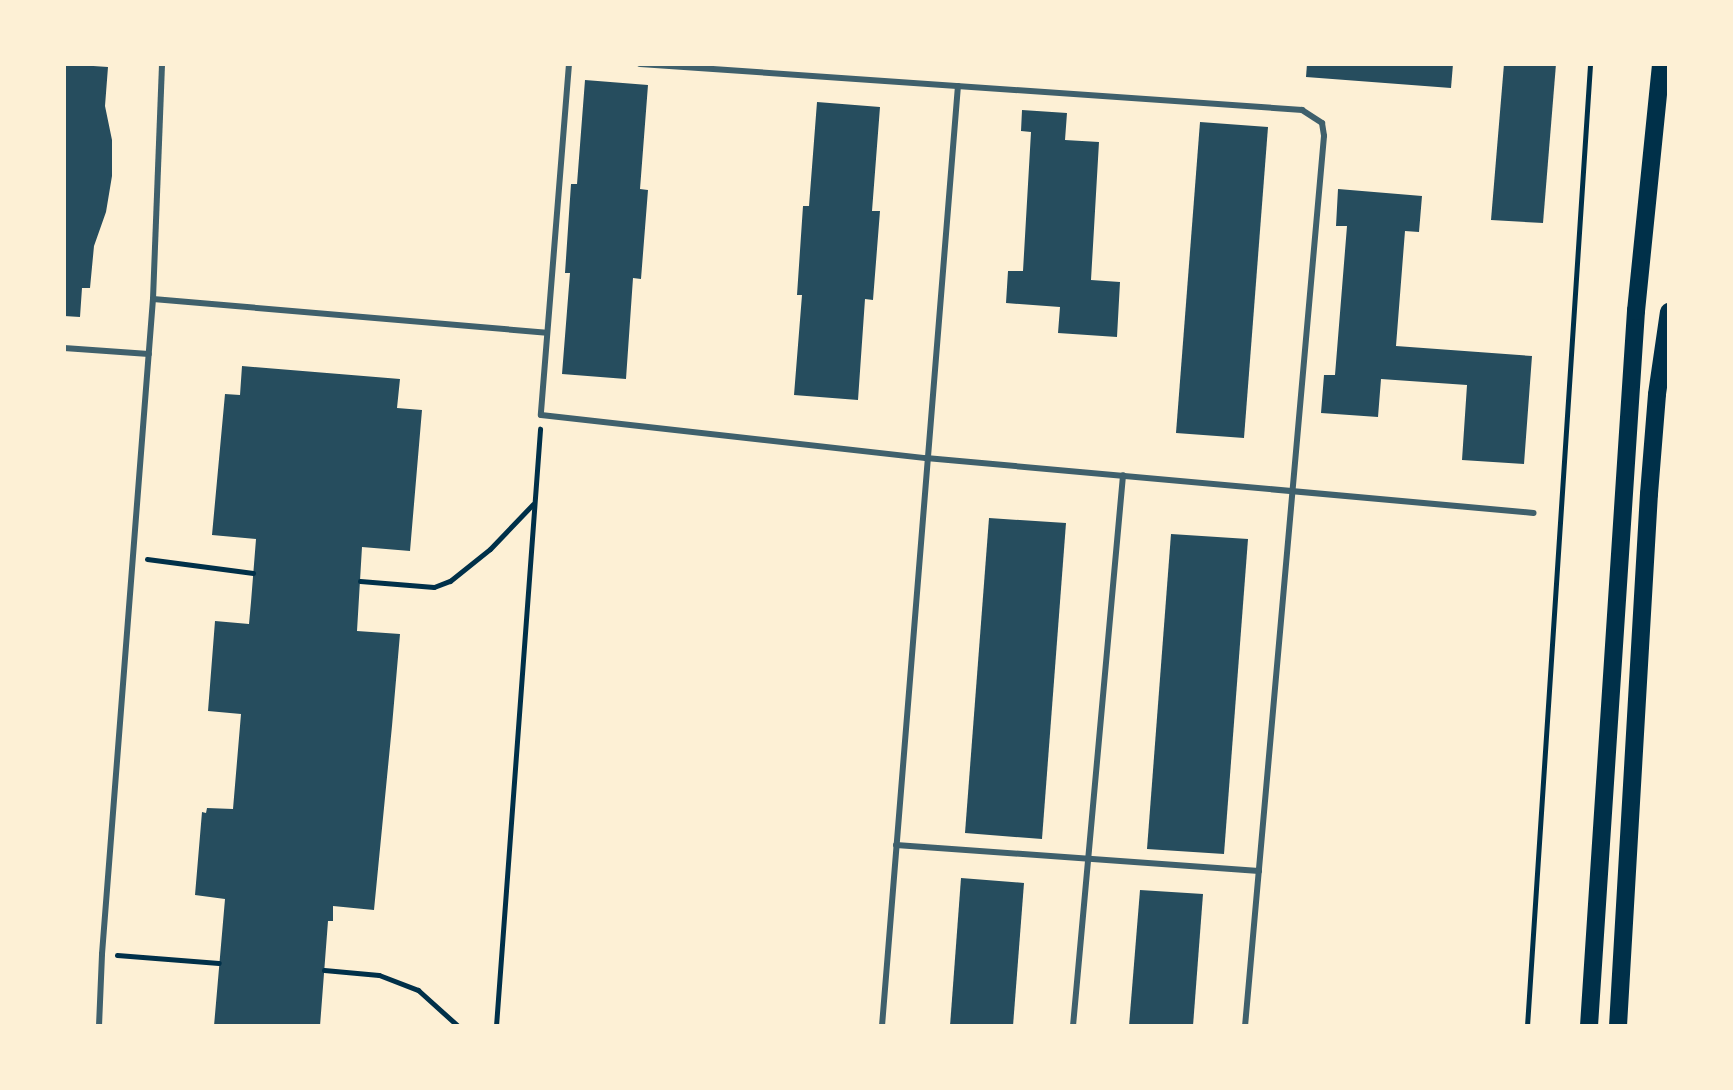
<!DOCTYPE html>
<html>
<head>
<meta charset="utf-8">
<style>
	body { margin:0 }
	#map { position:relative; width:1733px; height:1090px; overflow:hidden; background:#fdf0d5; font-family:"Source Serif 4",serif }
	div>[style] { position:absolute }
	.building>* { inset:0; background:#264d5e }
	.path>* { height:5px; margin:-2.5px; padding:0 2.5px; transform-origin:2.5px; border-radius:2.5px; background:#003049 }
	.service>* { height:6px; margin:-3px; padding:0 3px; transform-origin:3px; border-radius:3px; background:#3f606c }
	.primary>* { height:18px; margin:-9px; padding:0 9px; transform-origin:9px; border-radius:9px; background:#003049 }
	span { translate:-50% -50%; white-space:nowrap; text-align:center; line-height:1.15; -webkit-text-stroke:8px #fdf0d5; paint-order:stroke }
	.frame { position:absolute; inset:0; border:66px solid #fdf0d5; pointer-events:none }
</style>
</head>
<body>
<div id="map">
	<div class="building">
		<i style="clip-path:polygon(64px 64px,108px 67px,105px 106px,112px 140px,112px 176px,106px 212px,94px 246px,90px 288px,82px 288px,80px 317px,64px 316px)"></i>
		<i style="clip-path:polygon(1307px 64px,1453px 64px,1451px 88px,1306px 77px)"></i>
		<i style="clip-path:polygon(1504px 64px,1556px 64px,1543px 223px,1491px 220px)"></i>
		<i style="clip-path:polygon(585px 80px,648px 85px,640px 189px,648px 190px,641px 279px,633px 278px,626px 379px,562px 374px,570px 273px,565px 273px,571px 184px,577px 184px)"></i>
		<i style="clip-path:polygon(817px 102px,880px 107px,872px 211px,880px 211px,873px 300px,865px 299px,858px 400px,794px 395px,802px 295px,797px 295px,803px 206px,809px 206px)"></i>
		<i style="clip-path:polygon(1022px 110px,1067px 113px,1065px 140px,1099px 142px,1091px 280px,1120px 282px,1117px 337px,1058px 333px,1060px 307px,1006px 303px,1008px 271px,1023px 271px,1031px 132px,1021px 131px)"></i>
		<i style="clip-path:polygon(1200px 122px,1268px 127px,1244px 438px,1176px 433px)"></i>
		<i style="clip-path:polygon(1338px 189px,1422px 196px,1419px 232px,1405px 231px,1396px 346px,1532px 356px,1524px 464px,1462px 460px,1467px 385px,1381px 379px,1378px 417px,1321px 413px,1324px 375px,1335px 375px,1347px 226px,1336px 226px)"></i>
		<i style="clip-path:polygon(242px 366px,400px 379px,397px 408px,422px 410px,410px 551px,362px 547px,357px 631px,400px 634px,392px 726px,374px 910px,333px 906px,333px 921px,328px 921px,320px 1026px,214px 1026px,225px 899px,195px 895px,202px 812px,206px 813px,207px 808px,233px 809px,241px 714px,208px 711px,215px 621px,249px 624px,251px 602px,256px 539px,212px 535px,225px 394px,240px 395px)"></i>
		<i style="clip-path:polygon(989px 518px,1066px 523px,1042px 839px,965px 833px)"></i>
		<i style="clip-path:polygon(1171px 534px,1248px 539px,1224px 854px,1147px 849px)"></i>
		<i style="clip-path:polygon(961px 878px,1024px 883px,1013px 1026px,950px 1026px)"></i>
		<i style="clip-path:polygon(1140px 890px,1203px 894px,1193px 1026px,1129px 1026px)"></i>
	</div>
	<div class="path">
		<i style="left:147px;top:559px;width:107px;rotate:7.5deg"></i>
		<i style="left:360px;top:581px;width:74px;rotate:4.6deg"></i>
		<i style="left:434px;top:587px;width:17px;rotate:-21deg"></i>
		<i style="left:450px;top:581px;width:51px;rotate:-38.7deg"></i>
		<i style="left:490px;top:549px;width:62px;rotate:-46.3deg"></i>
		<i style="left:117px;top:955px;width:102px;rotate:4.5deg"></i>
		<i style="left:324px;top:970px;width:55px;rotate:5.2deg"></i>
		<i style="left:379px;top:975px;width:42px;rotate:21deg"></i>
		<i style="left:418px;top:990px;width:54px;rotate:42deg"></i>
		<i style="left:496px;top:1026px;width:599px;rotate:-85.78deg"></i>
		<i style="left:1527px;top:1026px;width:964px;rotate:-86.25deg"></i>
	</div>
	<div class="service">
		<i style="left:569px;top:64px;width:352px;rotate:94.6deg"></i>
		<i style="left:541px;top:415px;width:387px;rotate:6.4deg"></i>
		<i style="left:926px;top:458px;width:610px;rotate:5.17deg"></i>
		<i style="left:640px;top:64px;width:664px;rotate:3.97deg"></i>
		<i style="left:1302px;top:110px;width:24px;rotate:33deg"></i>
		<i style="left:1322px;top:123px;width:13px;rotate:81deg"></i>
		<i style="left:1324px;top:136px;width:893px;rotate:95.07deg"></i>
		<i style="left:153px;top:299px;width:395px;rotate:4.9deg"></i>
		<i style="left:64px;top:348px;width:85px;rotate:4deg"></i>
		<i style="left:896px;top:845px;width:364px;rotate:4.1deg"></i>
		<i style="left:99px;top:1026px;width:72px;rotate:-87.6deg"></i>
		<i style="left:102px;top:954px;width:657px;rotate:-85.55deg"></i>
		<i style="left:153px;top:299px;width:235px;rotate:-87.8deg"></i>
		<i style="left:882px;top:1026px;width:943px;rotate:-85.38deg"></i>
		<i style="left:1073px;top:1026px;width:553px;rotate:-84.81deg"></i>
	</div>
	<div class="primary">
		<i style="left:1589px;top:1026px;width:717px;rotate:-86.24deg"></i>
		<i style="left:1636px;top:311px;width:248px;rotate:-84.2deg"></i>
		<i style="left:1618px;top:1026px;width:533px;rotate:-86.67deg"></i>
		<i style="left:1649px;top:494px;width:100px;rotate:-85.4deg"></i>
		<i style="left:1657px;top:394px;width:83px;rotate:-81.7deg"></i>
	</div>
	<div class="frame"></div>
</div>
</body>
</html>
